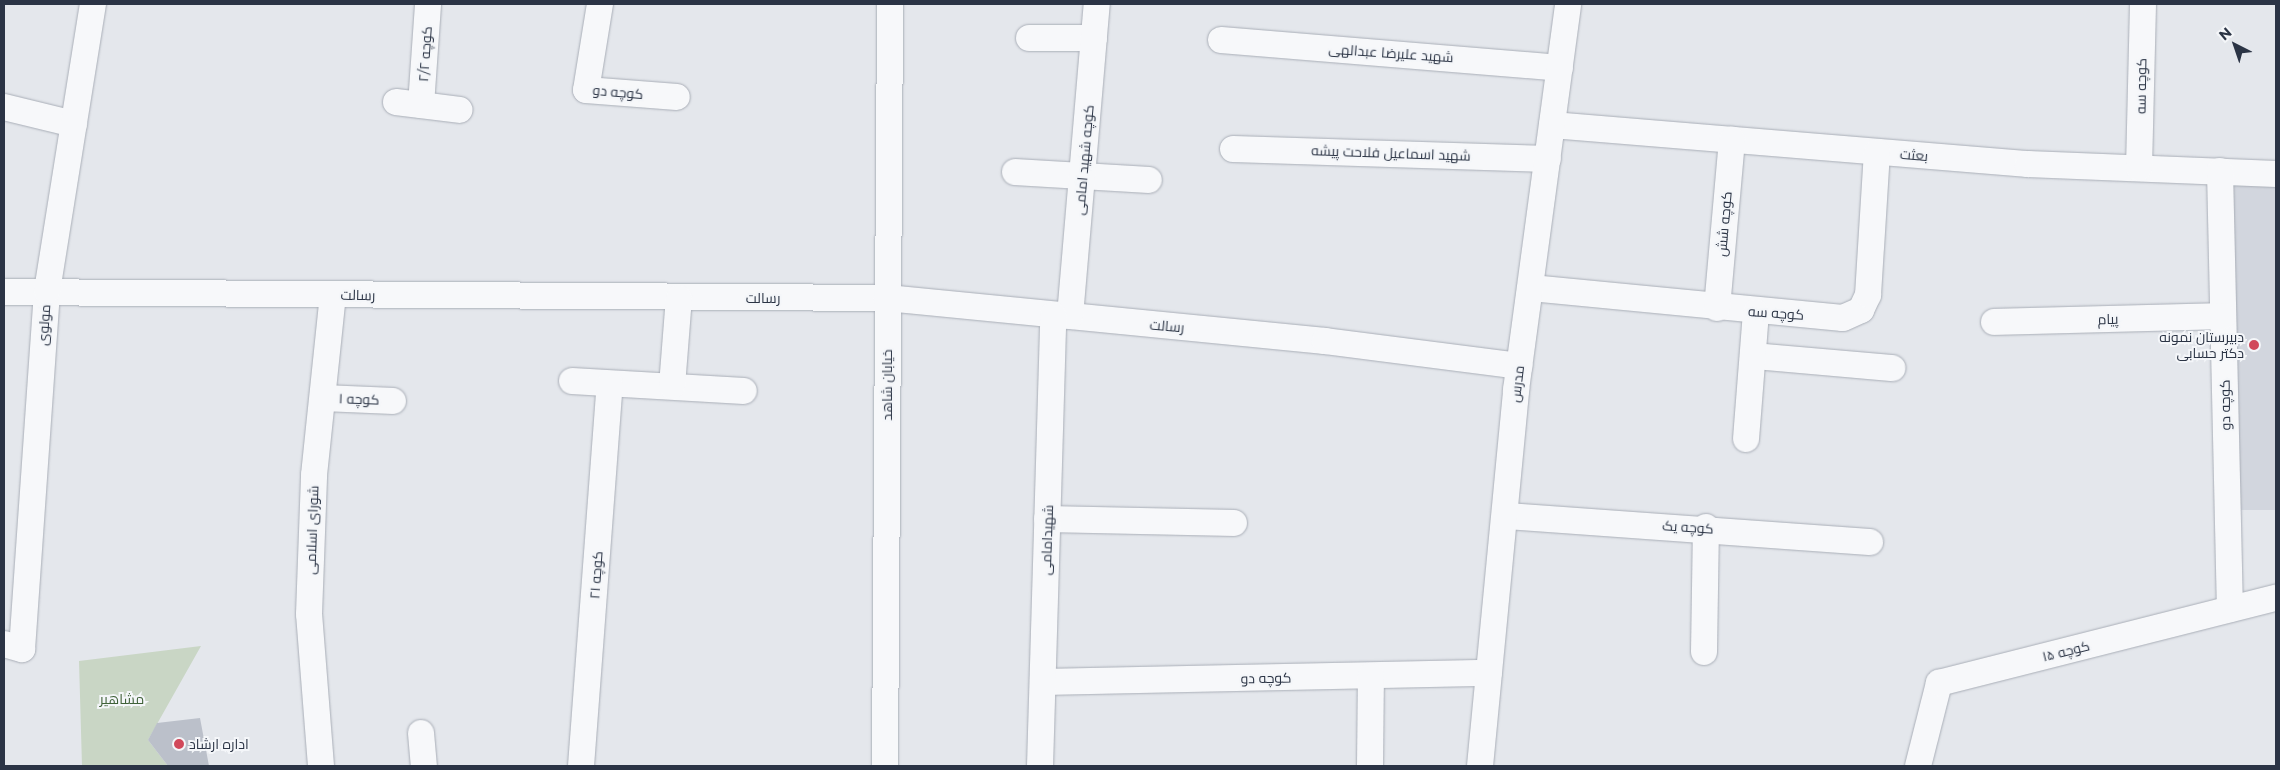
<!DOCTYPE html>
<html>
<head>
<meta charset="utf-8">
<style>
	body { margin:0 }
	#map { position:relative; width:2280px; height:770px; overflow:hidden; background:#e4e7ec; font-family:Montserrat,Cairo,sans-serif }
	div>[style] { position:absolute }
	.built>* { inset:0; background:#d2d6de }
	.green>* { inset:0; background:#c9d6c5 }
	.building>* { inset:0; background:#bbc0ca }
	.roads { filter:drop-shadow(0 0 1px #a9aeb7) drop-shadow(0 0 1px #a9aeb7) }
	.minor>* { height:26px; margin:-13px; padding:0 13px; transform-origin:13px; border-radius:13px; background:#f7f8fa }
	.dots>* { width:14px; height:14px; translate:-50% -50%; box-sizing:border-box; border:2px solid #f4f6f9; border-radius:50% }
	span { translate:-50% -50%; white-space:nowrap; text-align:center; line-height:1.15; -webkit-text-stroke:4px #f4f6f9; paint-order:stroke }
	.street-label { font-size:14px; color:#2b3445 }
	.poi-label { font-size:14px; color:#2b3445 }
	.right { translate:-100% -50%; text-align:right }
	.left { translate:0 -50%; text-align:left }
	.park-label { font-size:14px; color:#3f6138 }
	.frame { position:absolute; inset:0; border:5px solid #2b3445; pointer-events:none }
	.north { position:absolute; left:2210px; top:20px; width:50px; height:50px; -webkit-text-stroke:4px #f4f6f9; paint-order:stroke; rotate:319deg; font-size:14px; font-weight:700; line-height:20px; text-align:center; color:#2b3445 }
	.north::after { content:''; display:block; margin:auto; width:18px; height:22px; background:#2b3445; clip-path:polygon(50% 0,100% 100%,50% 72%,0 100%) }
</style>
</head>
<body>
<div id="map">
	<div class="built">
		<i style="clip-path:polygon(2228px 177px,2276px 181px,2276px 510px,2236px 510px)"></i>
	</div>
	<div class="green">
		<i style="clip-path:polygon(201px 646px,148px 740px,168px 766px,82px 766px,79px 661px)"></i>
	</div>
	<div class="building">
		<i style="clip-path:polygon(200px 718px,209px 766px,168px 766px,148px 740px,157px 723px)"></i>
	</div>
	<div class="roads">
		<div class="minor">
			<i style="left:600px;top:4px;width:87px;rotate:99.2deg"></i>
			<i style="left:586px;top:90px;width:91px;rotate:4.4deg"></i>
			<i style="left:1029px;top:38px;width:65px"></i>
			<i style="left:1221px;top:40px;width:340px;rotate:4.7deg"></i>
			<i style="left:396px;top:102px;width:64px;rotate:7.1deg"></i>
			<i style="left:421px;top:105px;width:101px;rotate:-86deg"></i>
			<i style="left:4px;top:107px;width:72px;rotate:13.7deg"></i>
			<i style="left:1552px;top:125px;width:478px;rotate:4.7deg"></i>
			<i style="left:2028px;top:164px;width:248px;rotate:2.3deg"></i>
			<i style="left:1233px;top:149px;width:315px;rotate:1.8deg"></i>
			<i style="left:2139px;top:168px;width:164px;rotate:-88.6deg"></i>
			<i style="left:2220px;top:171px;width:438px;rotate:88.7deg"></i>
			<i style="left:1015px;top:172px;width:134px;rotate:3.4deg"></i>
			<i style="left:1531px;top:288px;width:313px;rotate:5.5deg"></i>
			<i style="left:1843px;top:318px;width:20px;rotate:-24deg"></i>
			<i style="left:1861px;top:310px;width:17px;rotate:-65deg"></i>
			<i style="left:1868px;top:295px;width:143px;rotate:-86.4deg"></i>
			<i style="left:4px;top:292px;width:883px;rotate:0.39deg"></i>
			<i style="left:887px;top:298px;width:440px;rotate:5.6deg"></i>
			<i style="left:1325px;top:341px;width:196px;rotate:7.3deg"></i>
			<i style="left:1717px;top:308px;width:169px;rotate:-84.9deg"></i>
			<i style="left:1070px;top:316px;width:313px;rotate:-85.1deg"></i>
			<i style="left:1994px;top:322px;width:229px;rotate:-1.5deg"></i>
			<i style="left:1754px;top:356px;width:139px;rotate:5deg"></i>
			<i style="left:572px;top:381px;width:172px;rotate:3.3deg"></i>
			<i style="left:672px;top:386px;width:88px;rotate:-85.5deg"></i>
			<i style="left:324px;top:398px;width:69px;rotate:2.5deg"></i>
			<i style="left:1746px;top:439px;width:127px;rotate:-85.5deg"></i>
			<i style="left:1506px;top:516px;width:365px;rotate:4.1deg"></i>
			<i style="left:1047px;top:519px;width:187px;rotate:1.2deg"></i>
			<i style="left:4px;top:644px;width:19px;rotate:16deg"></i>
			<i style="left:22px;top:649px;width:359px;rotate:-86deg"></i>
			<i style="left:47px;top:291px;width:291px;rotate:-80.9deg"></i>
			<i style="left:1704px;top:652px;width:125px;rotate:-89.1deg"></i>
			<i style="left:1043px;top:682px;width:446px;rotate:-1.2deg"></i>
			<i style="left:421px;top:733px;width:33px;rotate:85deg"></i>
			<i style="left:321px;top:766px;width:152px;rotate:-94.5deg"></i>
			<i style="left:309px;top:614px;width:139px;rotate:-87.9deg"></i>
			<i style="left:314px;top:475px;width:181px;rotate:-84deg"></i>
			<i style="left:581px;top:766px;width:383px;rotate:-85.7deg"></i>
			<i style="left:885px;top:766px;width:762px;rotate:-89.62deg"></i>
			<i style="left:1040px;top:766px;width:451px;rotate:-88.3deg"></i>
			<i style="left:1370px;top:766px;width:90px;rotate:-89.4deg"></i>
			<i style="left:1480px;top:766px;width:378px;rotate:-84.5deg"></i>
			<i style="left:1516px;top:390px;width:389px;rotate:-82.3deg"></i>
			<i style="left:1918px;top:766px;width:86px;rotate:-75.8deg"></i>
			<i style="left:1939px;top:683px;width:348px;rotate:-14.2deg"></i>
		</div>
	</div>
	<div class="dots">
		<i style="left:2254px;top:345px;background:#d1495b"></i>
		<i style="left:179px;top:744px;background:#d1495b"></i>
	</div>
	<div class="street-label">
		<span style="left:1391px;top:53px;rotate:4deg">شهید علیرضا عبدالهی</span>
		<span style="left:425px;top:54px;rotate:-86deg">کوچه ۲/۲</span>
		<span style="left:2141px;top:86px;rotate:-89deg">کوچه سه</span>
		<span style="left:618px;top:92px;rotate:5deg">کوچه دو</span>
		<span style="left:1391px;top:153px;rotate:2deg">شهید اسماعیل فلاحت پیشه</span>
		<span style="left:1914px;top:155px;rotate:5deg">بعثت</span>
		<span style="left:1084px;top:160px;rotate:-85deg">کوچه شهید امامی</span>
		<span style="left:1724px;top:224px;rotate:-85deg">کوچه شش</span>
		<span style="left:358px;top:295px;rotate:1deg">رسالت</span>
		<span style="left:763px;top:298px">رسالت</span>
		<span style="left:1776px;top:313px;rotate:4deg">کوچه سه</span>
		<span style="left:2108px;top:319px;rotate:-1deg">پیام</span>
		<span style="left:44px;top:325px;rotate:-86deg">مولوی</span>
		<span style="left:1167px;top:326px;rotate:5deg">رسالت</span>
		<span style="left:1517px;top:384px;rotate:-83deg">مدرس</span>
		<span style="left:887px;top:385px;rotate:-90deg">خیابان شاهد</span>
		<span style="left:359px;top:399px;rotate:2deg">کوچه ۱</span>
		<span style="left:2225px;top:405px;rotate:-91deg">کوچه دو</span>
		<span style="left:1688px;top:527px;rotate:4deg">کوچه یک</span>
		<span style="left:312px;top:530px;rotate:-88deg">شورای اسلامی</span>
		<span style="left:1047px;top:540px;rotate:-88deg">شهیدامامی</span>
		<span style="left:596px;top:575px;rotate:-86deg">کوچه ۲۱</span>
		<span style="left:2066px;top:651px;rotate:-14deg">کوچه ۱۵</span>
		<span style="left:1266px;top:678px;rotate:-1deg">کوچه دو</span>
	</div>
	<div class="poi-label">
		<span class="right" style="left:2244px;top:345px">دبیرستان نمونه<br>دکتر حسابی</span>
		<span class="left" style="left:189px;top:744px">اداره ارشاد</span>
	</div>
	<div class="park-label">
		<span style="left:122px;top:699px">مشاهیر</span>
	</div>
	<div class="frame"></div>
	<div class="north">N</div>
</div>
</body>
</html>
